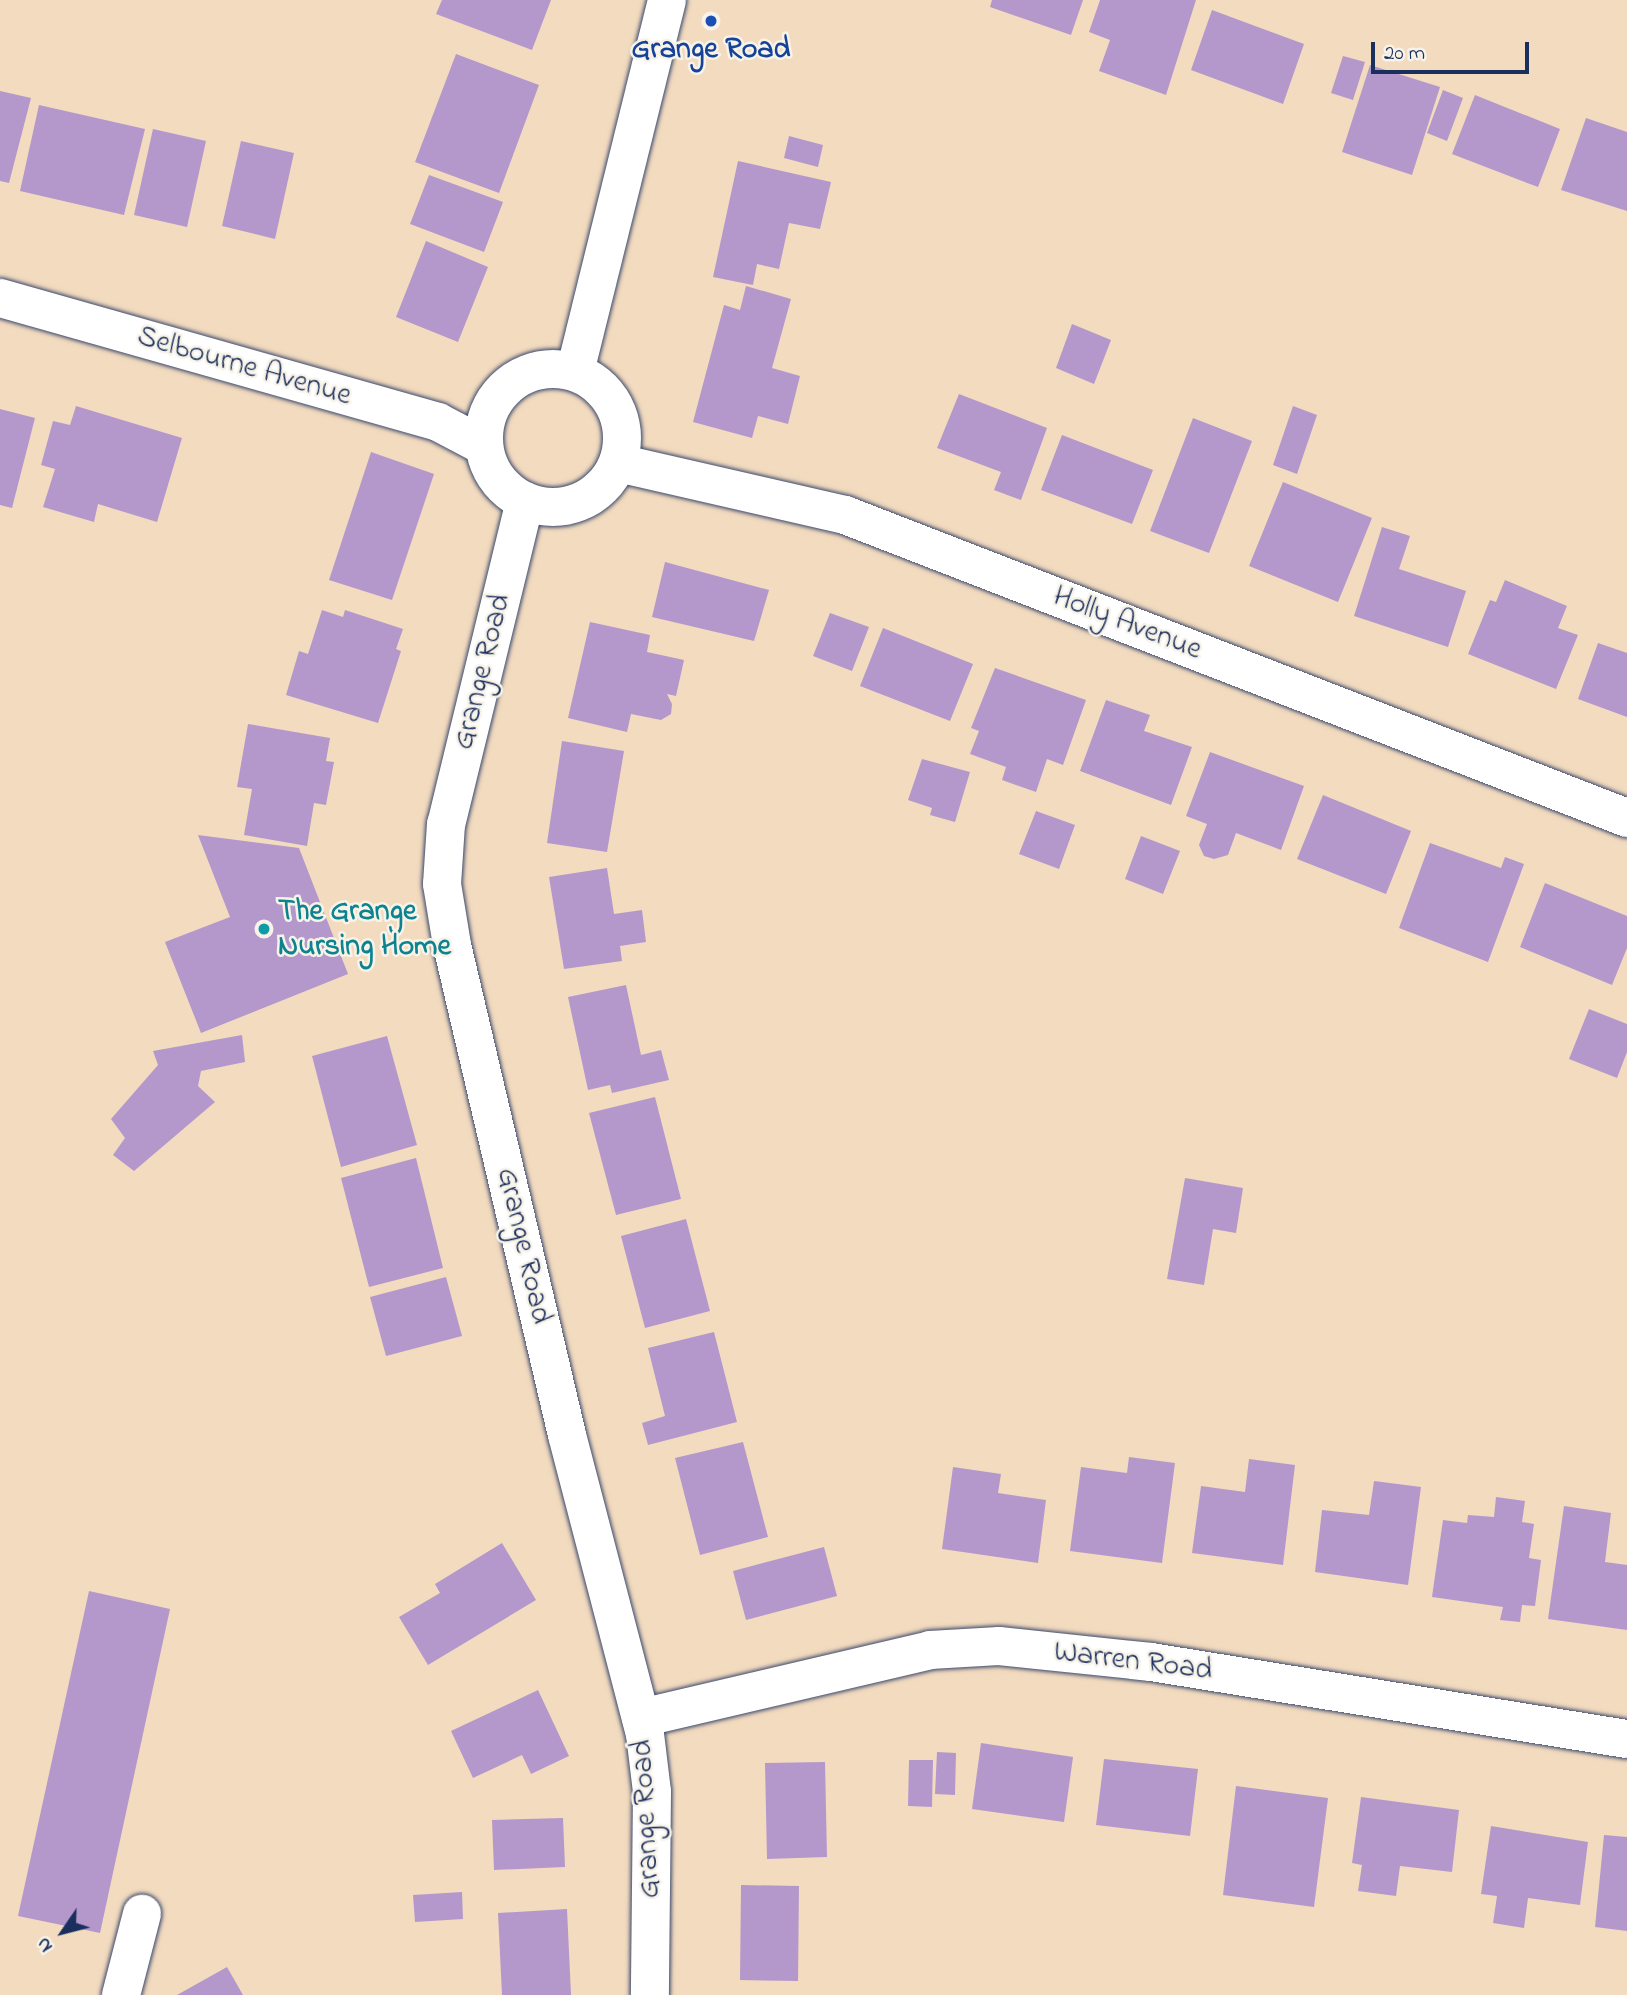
<!DOCTYPE html>
<html>
<head>
<meta charset="utf-8">
<style>
	body { margin:0 }
	#map { position:relative; width:1627px; height:1995px; overflow:hidden; background:#f3dbbf; font-family:"Indie Flower",sans-serif }
	div>[style] { position:absolute }
	.building>* { inset:0; background:#b498cc }
	.roads { filter:drop-shadow(0 0 2px #3b496d) drop-shadow(0 0 2px #3b496d) }
	.minor>* { height:38px; margin:-19px; padding:0 19px; transform-origin:19px; border-radius:19px; background:#fff }
	.minor>.ring { margin:-19px; padding:0; box-sizing:content-box; background:none; border:38px solid #fff; border-radius:50% }
	.dots>* { width:19px; height:19px; translate:-50% -50%; box-sizing:border-box; border:4px solid #f7f3e8; border-radius:50% }
	span { translate:-50% -50%; white-space:nowrap; text-align:center; line-height:1.15; -webkit-text-stroke:5px #f7f3e8; paint-order:stroke }
	.transit-label { font-size:30px; color:#164399; font-weight:700 }
	.street-label { font-size:30px; color:#1b2f5e }
	.culture-label { font-size:30px; color:#0d838f; font-weight:700 }
	.left { translate:0 -50%; text-align:left }
	.north { position:absolute; left:28px; top:1897px; width:70px; height:70px; -webkit-text-stroke:5px #f7f3e8; paint-order:stroke; rotate:235deg; font-size:19px; font-weight:700; line-height:28px; text-align:center; color:#1b2f5e }
	.north::after { content:''; display:block; margin:auto; width:24px; height:32px; background:#1b2f5e; clip-path:polygon(50% 0,100% 100%,50% 72%,0 100%) }
	.scale { position:absolute; left:1371px; top:42px; width:158px; height:32px; box-sizing:border-box; border:4px solid #1b2f5e; border-top:0; padding-left:9px; font-size:21px; line-height:24px; white-space:nowrap; color:#1b2f5e; -webkit-text-stroke:5px #f7f3e8; paint-order:stroke }
</style>
</head>
<body>
<div id="map">
	<div class="building">
		<i style="clip-path:polygon(442px 0,551px 0,532px 50px,436px 14px)"></i>
		<i style="clip-path:polygon(992px 0,1083px 0,1071px 35px,990px 7px)"></i>
		<i style="clip-path:polygon(1100px 0,1196px 0,1166px 95px,1099px 71px,1110px 40px,1089px 32px)"></i>
		<i style="clip-path:polygon(1212px 10px,1304px 44px,1283px 104px,1191px 70px)"></i>
		<i style="clip-path:polygon(456px 54px,539px 85px,499px 193px,415px 162px)"></i>
		<i style="clip-path:polygon(1343px 56px,1365px 62px,1353px 100px,1331px 93px)"></i>
		<i style="clip-path:polygon(1370px 65px,1440px 87px,1412px 175px,1342px 152px)"></i>
		<i style="clip-path:polygon(1443px 90px,1463px 98px,1447px 141px,1427px 133px)"></i>
		<i style="clip-path:polygon(0 91px,31px 98px,9px 183px,0 181px)"></i>
		<i style="clip-path:polygon(1475px 95px,1560px 129px,1538px 187px,1452px 154px)"></i>
		<i style="clip-path:polygon(39px 105px,145px 129px,124px 215px,20px 191px)"></i>
		<i style="clip-path:polygon(1586px 118px,1627px 132px,1627px 211px,1561px 190px)"></i>
		<i style="clip-path:polygon(153px 129px,206px 141px,187px 227px,134px 215px)"></i>
		<i style="clip-path:polygon(789px 136px,823px 145px,818px 167px,784px 158px)"></i>
		<i style="clip-path:polygon(241px 141px,294px 153px,275px 239px,222px 226px)"></i>
		<i style="clip-path:polygon(738px 161px,831px 182px,820px 229px,789px 223px,779px 269px,757px 264px,753px 285px,713px 277px)"></i>
		<i style="clip-path:polygon(429px 175px,503px 202px,484px 252px,410px 224px)"></i>
		<i style="clip-path:polygon(426px 241px,488px 267px,458px 342px,396px 317px)"></i>
		<i style="clip-path:polygon(746px 286px,791px 299px,772px 368px,800px 376px,788px 424px,758px 416px,752px 438px,693px 422px,724px 305px,740px 310px)"></i>
		<i style="clip-path:polygon(1072px 324px,1111px 340px,1094px 384px,1056px 368px)"></i>
		<i style="clip-path:polygon(959px 394px,1047px 428px,1021px 500px,994px 490px,1001px 472px,937px 448px)"></i>
		<i style="clip-path:polygon(76px 406px,182px 438px,157px 522px,98px 504px,94px 522px,43px 507px,55px 469px,41px 465px,53px 421px,70px 425px)"></i>
		<i style="clip-path:polygon(1293px 406px,1317px 415px,1297px 474px,1273px 465px)"></i>
		<i style="clip-path:polygon(0 409px,35px 418px,12px 508px,0 505px)"></i>
		<i style="clip-path:polygon(1193px 418px,1252px 441px,1209px 553px,1150px 531px)"></i>
		<i style="clip-path:polygon(1062px 435px,1153px 470px,1132px 524px,1041px 490px)"></i>
		<i style="clip-path:polygon(371px 452px,434px 474px,392px 600px,329px 580px)"></i>
		<i style="clip-path:polygon(1283px 482px,1372px 518px,1338px 602px,1249px 566px)"></i>
		<i style="clip-path:polygon(1382px 527px,1410px 536px,1399px 569px,1466px 591px,1448px 647px,1354px 616px)"></i>
		<i style="clip-path:polygon(665px 562px,769px 590px,754px 641px,652px 617px)"></i>
		<i style="clip-path:polygon(1505px 580px,1567px 606px,1558px 628px,1578px 635px,1556px 689px,1468px 654px,1490px 600px,1496px 602px)"></i>
		<i style="clip-path:polygon(322px 610px,343px 617px,345px 610px,403px 629px,396px 649px,401px 651px,378px 723px,286px 695px,299px 651px,308px 654px)"></i>
		<i style="clip-path:polygon(830px 613px,869px 627px,852px 671px,813px 656px)"></i>
		<i style="clip-path:polygon(590px 622px,650px 635px,647px 652px,684px 660px,676px 696px,667px 694px,672px 704px,671px 714px,661px 720px,631px 714px,627px 732px,568px 718px)"></i>
		<i style="clip-path:polygon(883px 628px,973px 664px,950px 721px,860px 686px)"></i>
		<i style="clip-path:polygon(1598px 643px,1627px 653px,1627px 717px,1578px 699px)"></i>
		<i style="clip-path:polygon(995px 668px,1086px 700px,1063px 765px,1047px 759px,1036px 792px,1002px 780px,1006px 767px,970px 754px,979px 731px,971px 728px)"></i>
		<i style="clip-path:polygon(1106px 700px,1150px 715px,1144px 731px,1192px 747px,1171px 805px,1080px 771px)"></i>
		<i style="clip-path:polygon(248px 724px,330px 738px,326px 761px,334px 762px,326px 805px,314px 803px,307px 846px,244px 835px,252px 789px,237px 787px)"></i>
		<i style="clip-path:polygon(562px 741px,624px 751px,607px 852px,547px 843px)"></i>
		<i style="clip-path:polygon(1210px 752px,1304px 786px,1281px 850px,1236px 833px,1228px 855px,1214px 859px,1204px 856px,1199px 845px,1207px 824px,1186px 816px)"></i>
		<i style="clip-path:polygon(922px 759px,970px 772px,955px 822px,930px 815px,932px 808px,908px 800px)"></i>
		<i style="clip-path:polygon(1323px 795px,1411px 831px,1386px 894px,1297px 859px)"></i>
		<i style="clip-path:polygon(1036px 811px,1075px 825px,1059px 869px,1019px 854px)"></i>
		<i style="clip-path:polygon(198px 835px,299px 848px,348px 974px,201px 1033px,165px 942px,230px 917px)"></i>
		<i style="clip-path:polygon(1141px 836px,1180px 851px,1163px 894px,1125px 879px)"></i>
		<i style="clip-path:polygon(1430px 843px,1501px 868px,1505px 857px,1524px 864px,1488px 962px,1399px 928px)"></i>
		<i style="clip-path:polygon(607px 868px,614px 914px,642px 910px,646px 942px,620px 946px,622px 961px,564px 969px,549px 877px)"></i>
		<i style="clip-path:polygon(1545px 883px,1627px 916px,1627px 948px,1612px 985px,1520px 947px)"></i>
		<i style="clip-path:polygon(626px 985px,641px 1055px,661px 1050px,669px 1080px,612px 1093px,610px 1085px,588px 1090px,568px 997px)"></i>
		<i style="clip-path:polygon(1589px 1009px,1627px 1024px,1627px 1052px,1617px 1078px,1569px 1059px)"></i>
		<i style="clip-path:polygon(242px 1035px,245px 1062px,201px 1071px,198px 1086px,215px 1102px,134px 1171px,113px 1155px,125px 1138px,111px 1119px,158px 1065px,153px 1051px)"></i>
		<i style="clip-path:polygon(387px 1036px,417px 1145px,341px 1167px,312px 1056px)"></i>
		<i style="clip-path:polygon(655px 1097px,681px 1199px,616px 1215px,589px 1113px)"></i>
		<i style="clip-path:polygon(416px 1158px,443px 1268px,369px 1287px,341px 1178px)"></i>
		<i style="clip-path:polygon(1185px 1178px,1243px 1188px,1236px 1233px,1213px 1229px,1204px 1285px,1167px 1279px)"></i>
		<i style="clip-path:polygon(686px 1219px,710px 1311px,645px 1328px,621px 1236px)"></i>
		<i style="clip-path:polygon(446px 1277px,462px 1336px,386px 1356px,370px 1297px)"></i>
		<i style="clip-path:polygon(714px 1332px,737px 1422px,648px 1445px,642px 1423px,665px 1416px,648px 1348px)"></i>
		<i style="clip-path:polygon(743px 1442px,768px 1537px,700px 1555px,675px 1458px)"></i>
		<i style="clip-path:polygon(1129px 1457px,1175px 1463px,1162px 1563px,1070px 1551px,1081px 1467px,1127px 1473px)"></i>
		<i style="clip-path:polygon(1249px 1459px,1295px 1465px,1283px 1565px,1192px 1553px,1201px 1486px,1245px 1492px)"></i>
		<i style="clip-path:polygon(953px 1467px,1001px 1474px,998px 1493px,1046px 1500px,1038px 1563px,942px 1549px)"></i>
		<i style="clip-path:polygon(1374px 1481px,1421px 1487px,1408px 1585px,1315px 1572px,1322px 1510px,1369px 1515px)"></i>
		<i style="clip-path:polygon(1496px 1497px,1525px 1501px,1522px 1522px,1534px 1524px,1529px 1558px,1541px 1560px,1535px 1606px,1522px 1605px,1520px 1622px,1500px 1620px,1503px 1607px,1432px 1597px,1443px 1520px,1467px 1523px,1468px 1515px,1494px 1517px)"></i>
		<i style="clip-path:polygon(1564px 1506px,1611px 1513px,1605px 1562px,1627px 1565px,1627px 1630px,1548px 1619px)"></i>
		<i style="clip-path:polygon(502px 1543px,536px 1600px,428px 1665px,399px 1617px,440px 1593px,435px 1584px)"></i>
		<i style="clip-path:polygon(824px 1547px,837px 1596px,746px 1620px,733px 1571px)"></i>
		<i style="clip-path:polygon(89px 1591px,170px 1609px,100px 1933px,18px 1916px)"></i>
		<i style="clip-path:polygon(538px 1690px,569px 1756px,531px 1774px,522px 1755px,473px 1778px,451px 1731px)"></i>
		<i style="clip-path:polygon(981px 1743px,1073px 1757px,1064px 1822px,972px 1809px)"></i>
		<i style="clip-path:polygon(937px 1752px,956px 1753px,955px 1795px,935px 1794px)"></i>
		<i style="clip-path:polygon(1104px 1759px,1198px 1769px,1190px 1836px,1096px 1825px)"></i>
		<i style="clip-path:polygon(909px 1760px,933px 1760px,932px 1807px,908px 1806px)"></i>
		<i style="clip-path:polygon(825px 1762px,827px 1857px,767px 1859px,765px 1763px)"></i>
		<i style="clip-path:polygon(1236px 1786px,1328px 1798px,1314px 1907px,1223px 1895px)"></i>
		<i style="clip-path:polygon(1361px 1797px,1459px 1810px,1452px 1872px,1400px 1866px,1396px 1896px,1358px 1891px,1362px 1865px,1352px 1863px)"></i>
		<i style="clip-path:polygon(563px 1818px,565px 1867px,494px 1870px,492px 1820px)"></i>
		<i style="clip-path:polygon(1491px 1826px,1588px 1842px,1580px 1905px,1528px 1898px,1524px 1928px,1493px 1923px,1497px 1896px,1481px 1894px)"></i>
		<i style="clip-path:polygon(1604px 1835px,1627px 1837px,1627px 1931px,1595px 1927px)"></i>
		<i style="clip-path:polygon(741px 1885px,799px 1886px,798px 1981px,740px 1980px)"></i>
		<i style="clip-path:polygon(462px 1892px,463px 1919px,415px 1922px,413px 1895px)"></i>
		<i style="clip-path:polygon(567px 1909px,571px 1995px,502px 1995px,498px 1913px)"></i>
		<i style="clip-path:polygon(227px 1967px,243px 1995px,177px 1995px)"></i>
	</div>
	<div class="roads">
		<div class="minor">
			<i style="left:0;top:298px;width:455px;rotate:15.8deg"></i>
			<i style="left:438px;top:422px;width:52px;rotate:27.6deg"></i>
			<i class="ring" style="left:484px;top:369px;width:100px;height:100px"></i>
			<i style="left:575px;top:372px;width:383px;rotate:-76.1deg"></i>
			<i style="left:618px;top:463px;width:233px;rotate:12.9deg"></i>
			<i style="left:845px;top:515px;width:839px;rotate:21.18deg"></i>
			<i style="left:525px;top:501px;width:333px;rotate:103.7deg"></i>
			<i style="left:446px;top:824px;width:60px;rotate:93.8deg"></i>
			<i style="left:442px;top:884px;width:62px;rotate:80.7deg"></i>
			<i style="left:452px;top:945px;width:503px;rotate:76.79deg"></i>
			<i style="left:567px;top:1435px;width:309px;rotate:75.4deg"></i>
			<i style="left:645px;top:1734px;width:58px;rotate:83.1deg"></i>
			<i style="left:652px;top:1792px;width:203px;rotate:90.6deg"></i>
			<i style="left:641px;top:1718px;width:297px;rotate:-13.2deg"></i>
			<i style="left:930px;top:1650px;width:69px;rotate:-3.3deg"></i>
			<i style="left:999px;top:1646px;width:153px;rotate:6deg"></i>
			<i style="left:1151px;top:1662px;width:482px;rotate:9.2deg"></i>
			<i style="left:121px;top:1995px;width:84px;rotate:-75.5deg"></i>
		</div>
	</div>
	<div class="dots">
		<i style="left:711px;top:21px;background:#1a4fb4"></i>
		<i style="left:264px;top:929px;background:#0f9aa8"></i>
	</div>
	<div class="transit-label">
		<span style="left:711px;top:50px">Grange Road</span>
	</div>
	<div class="street-label">
		<span style="left:244px;top:367px;rotate:16deg">Selbourne Avenue</span>
		<span style="left:1127px;top:624px;rotate:21deg">Holly Avenue</span>
		<span style="left:483px;top:672px;rotate:-76deg">Grange Road</span>
		<span style="left:523px;top:1246px;rotate:77deg">Grange Road</span>
		<span style="left:1133px;top:1662px;rotate:7deg">Warren Road</span>
		<span style="left:647px;top:1819px;rotate:-93deg">Grange Road</span>
	</div>
	<div class="culture-label">
		<span class="left" style="left:278px;top:929px">The Grange<br>Nursing Home</span>
	</div>
	<div class="north">N</div>
	<div class="scale">20 m</div>
</div>
</body>
</html>
